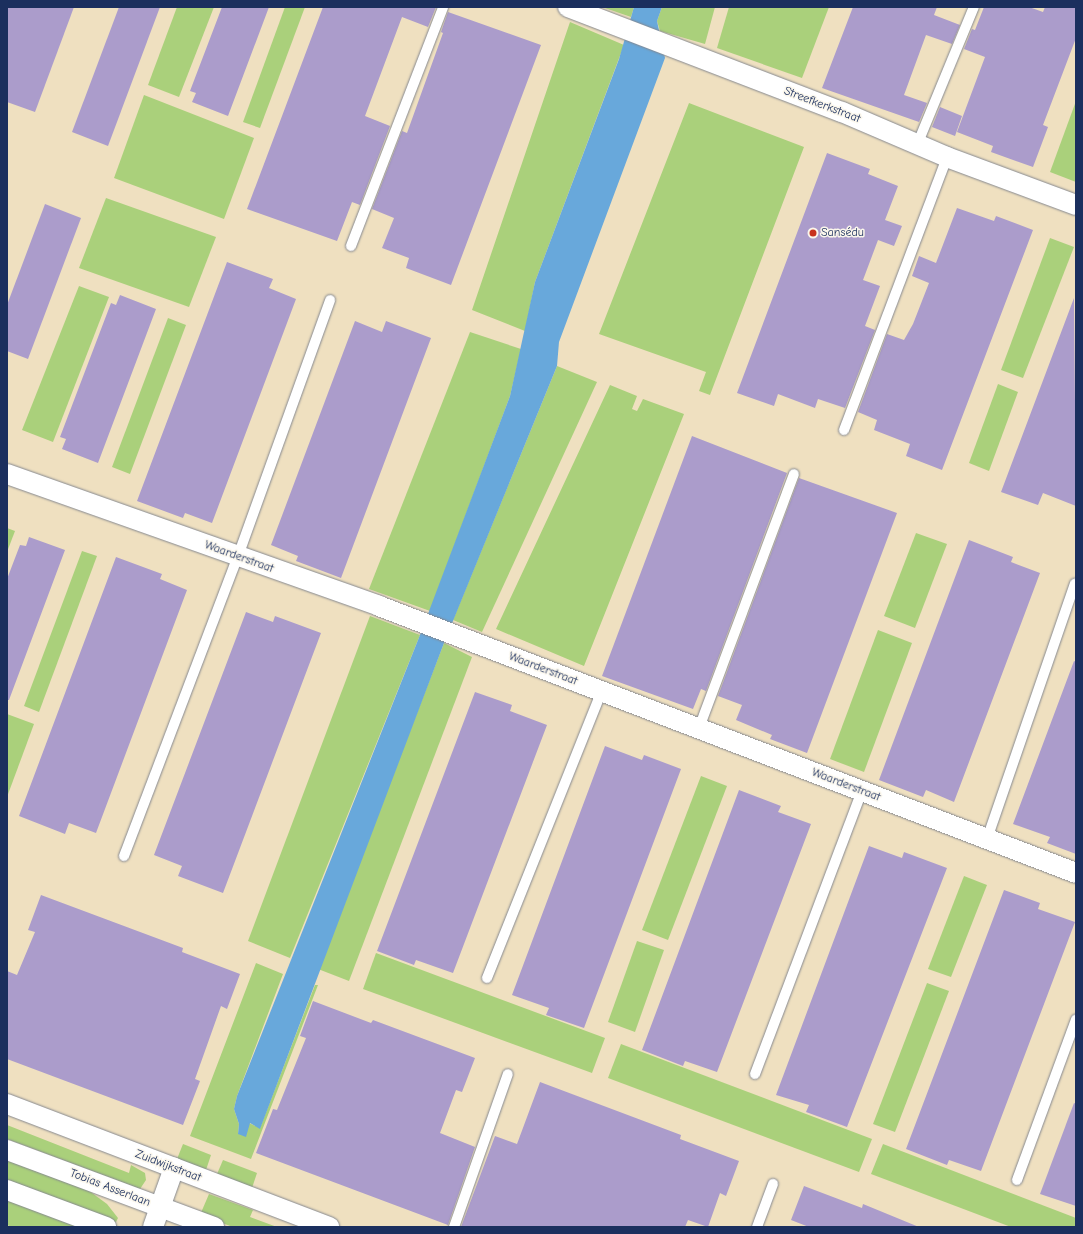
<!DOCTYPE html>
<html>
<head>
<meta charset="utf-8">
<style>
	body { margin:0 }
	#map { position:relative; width:1083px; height:1234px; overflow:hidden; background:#efe0c0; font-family:"Comic Neue",sans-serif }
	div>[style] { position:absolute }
	.green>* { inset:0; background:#aad07b }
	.water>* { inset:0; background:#68a8db }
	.building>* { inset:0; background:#ab9ccb }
	.roads { filter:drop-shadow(0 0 1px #85888f) drop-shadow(0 0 1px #85888f) }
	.service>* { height:10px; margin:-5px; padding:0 5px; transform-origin:5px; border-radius:5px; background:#fff }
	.minor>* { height:20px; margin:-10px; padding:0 10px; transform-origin:10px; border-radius:10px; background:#fff }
	.dots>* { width:11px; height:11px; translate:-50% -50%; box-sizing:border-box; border:2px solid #fbf7ec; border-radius:50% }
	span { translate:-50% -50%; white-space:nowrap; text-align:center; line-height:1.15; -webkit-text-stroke:3px #fbf7ec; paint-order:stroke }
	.street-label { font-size:12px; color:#1b2f5e }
	.poi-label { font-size:12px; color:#1b2f5e }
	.left { translate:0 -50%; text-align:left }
	.frame { position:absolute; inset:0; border:8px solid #1b2f5e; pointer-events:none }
</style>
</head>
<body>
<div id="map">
	<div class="green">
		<i style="clip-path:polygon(177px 7px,214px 7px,179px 97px,148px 85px)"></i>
		<i style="clip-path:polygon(285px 7px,305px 7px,260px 128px,243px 122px)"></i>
		<i style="clip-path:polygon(602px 7px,634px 7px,631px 17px)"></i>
		<i style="clip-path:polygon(662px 7px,715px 7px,705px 44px,660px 31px,657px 21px)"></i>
		<i style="clip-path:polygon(729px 7px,829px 7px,802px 78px,717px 48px)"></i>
		<i style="clip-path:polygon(570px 22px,624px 45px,535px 282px,525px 331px,472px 310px)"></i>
		<i style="clip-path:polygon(144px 95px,254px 138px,224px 219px,114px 178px)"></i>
		<i style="clip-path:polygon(1076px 101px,1076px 182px,1050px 172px)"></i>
		<i style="clip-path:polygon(689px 103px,804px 147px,710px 395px,699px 391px,706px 372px,599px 334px)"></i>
		<i style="clip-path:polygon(106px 198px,216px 237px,189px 307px,79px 268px)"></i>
		<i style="clip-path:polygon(1050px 238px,1074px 247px,1023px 378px,1001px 370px)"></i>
		<i style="clip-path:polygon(79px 286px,109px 297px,53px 442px,22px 430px)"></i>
		<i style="clip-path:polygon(168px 318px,186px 325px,130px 474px,112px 467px)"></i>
		<i style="clip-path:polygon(470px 332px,521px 349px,510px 396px,430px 611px,369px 589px)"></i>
		<i style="clip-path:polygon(557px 366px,597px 382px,482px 632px,453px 620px)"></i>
		<i style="clip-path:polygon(998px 384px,1018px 392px,989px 471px,969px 463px)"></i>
		<i style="clip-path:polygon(610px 385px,637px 396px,632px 409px,637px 411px,643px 399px,684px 414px,584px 666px,496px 629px)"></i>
		<i style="clip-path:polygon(7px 528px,15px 531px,7px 552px)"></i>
		<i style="clip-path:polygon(916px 533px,947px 544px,915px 628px,884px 616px)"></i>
		<i style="clip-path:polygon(82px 551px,97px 556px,39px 712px,24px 706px)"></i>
		<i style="clip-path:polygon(370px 616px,420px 635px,290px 958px,248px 941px)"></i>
		<i style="clip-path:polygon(878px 630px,912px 643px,864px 772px,830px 759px)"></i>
		<i style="clip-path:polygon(444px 643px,472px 657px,349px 981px,318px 969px)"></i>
		<i style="clip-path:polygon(7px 714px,34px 724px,7px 797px)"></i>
		<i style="clip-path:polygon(701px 776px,727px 786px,668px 940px,642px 930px)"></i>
		<i style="clip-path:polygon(964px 876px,987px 885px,951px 977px,928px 969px)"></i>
		<i style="clip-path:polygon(637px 941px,664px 950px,635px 1032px,608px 1022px)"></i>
		<i style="clip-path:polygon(376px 953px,605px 1038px,592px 1073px,363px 989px)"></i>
		<i style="clip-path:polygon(256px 963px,283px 974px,237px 1096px,234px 1109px,239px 1124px,238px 1134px,249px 1123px,260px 1128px,315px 985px,318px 985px,251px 1159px,190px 1136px)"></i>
		<i style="clip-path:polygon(927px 983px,949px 991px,895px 1132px,873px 1124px)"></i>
		<i style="clip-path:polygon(621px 1044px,872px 1139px,859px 1172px,608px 1078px)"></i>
		<i style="clip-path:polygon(7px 1125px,129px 1173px,131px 1165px,145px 1173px,146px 1180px,140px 1189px,7px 1139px)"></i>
		<i style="clip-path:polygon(183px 1144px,211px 1155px,206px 1170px,177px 1159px)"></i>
		<i style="clip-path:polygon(883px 1144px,1076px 1218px,1076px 1227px,1011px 1227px,871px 1174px)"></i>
		<i style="clip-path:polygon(7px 1160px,88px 1190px,107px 1204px,118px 1218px,116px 1222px,7px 1181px)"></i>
		<i style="clip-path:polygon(223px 1160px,257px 1173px,252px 1188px,217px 1174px)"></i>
		<i style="clip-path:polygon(209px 1194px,253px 1210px,250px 1217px,277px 1227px,233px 1227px,200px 1215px)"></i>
		<i style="clip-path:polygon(7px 1200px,81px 1227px,12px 1227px,7px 1225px)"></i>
	</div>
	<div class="water">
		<i style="clip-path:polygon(634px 7px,662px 7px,657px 21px,665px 58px,559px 342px,557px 366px,444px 643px,260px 1129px,250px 1123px,246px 1137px,238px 1134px,239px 1124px,234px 1109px,237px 1096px,420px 635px,510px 396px,535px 282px,619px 59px)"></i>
	</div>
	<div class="building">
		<i style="clip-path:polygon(7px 7px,74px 7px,35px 112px,7px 102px)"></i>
		<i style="clip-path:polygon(119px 7px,160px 7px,108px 146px,72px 132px)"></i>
		<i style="clip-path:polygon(222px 7px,269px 7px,228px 116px,192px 102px,196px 93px,190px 91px)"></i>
		<i style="clip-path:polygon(323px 7px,436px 7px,428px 27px,402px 17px,365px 116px,390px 126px,360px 205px,352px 202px,337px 241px,247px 209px)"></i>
		<i style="clip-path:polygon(853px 7px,937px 7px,934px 15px,960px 25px,952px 44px,926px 35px,904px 95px,927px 103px,919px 122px,822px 88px)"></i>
		<i style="clip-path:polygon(984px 7px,1029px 7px,1043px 12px,1045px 7px,1076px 7px,1076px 38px,1043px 125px,1048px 127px,1033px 167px,991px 152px,993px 146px,957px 132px,985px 57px,964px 49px,972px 29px,975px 30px)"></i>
		<i style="clip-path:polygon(448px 12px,541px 45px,451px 285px,406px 268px,409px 258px,382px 248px,394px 218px,372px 209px,402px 131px,407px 133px,443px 33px,441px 32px)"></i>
		<i style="clip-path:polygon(940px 107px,962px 116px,955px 136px,932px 127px)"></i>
		<i style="clip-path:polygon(827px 153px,870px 169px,868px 174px,898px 186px,885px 220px,902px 226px,894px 246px,878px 240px,863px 280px,880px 286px,865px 326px,875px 330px,845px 408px,818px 399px,815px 408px,778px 394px,774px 406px,737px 393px)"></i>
		<i style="clip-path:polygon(45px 204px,81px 218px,28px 359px,7px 351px,7px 305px)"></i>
		<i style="clip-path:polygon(957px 208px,994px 221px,996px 216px,1033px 230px,942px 470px,906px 456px,910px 444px,874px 430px,877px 420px,858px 412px,887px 334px,904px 340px,913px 324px,929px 283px,912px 276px,919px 256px,936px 263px)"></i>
		<i style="clip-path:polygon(227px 262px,273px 279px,269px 288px,296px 299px,212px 523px,185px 513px,183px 518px,137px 501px)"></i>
		<i style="clip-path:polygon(120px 295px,156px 309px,98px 463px,62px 449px,66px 439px,60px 437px,111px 303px,116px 305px)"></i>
		<i style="clip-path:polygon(1074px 298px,1076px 506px,1043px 493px,1038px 505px,1001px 492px)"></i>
		<i style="clip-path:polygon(355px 321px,382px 332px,386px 321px,431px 338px,341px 578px,296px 561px,298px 556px,271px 545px)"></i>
		<i style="clip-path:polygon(692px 436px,787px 473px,706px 691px,701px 689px,693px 709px,602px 676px)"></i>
		<i style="clip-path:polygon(799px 478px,897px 513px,807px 753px,770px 739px,772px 735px,736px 720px,742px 705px,718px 696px)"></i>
		<i style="clip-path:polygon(29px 537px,65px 550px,9px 700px,7px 700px,7px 579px,20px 545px,26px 546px)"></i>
		<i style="clip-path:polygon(969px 540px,1013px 557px,1011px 562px,1040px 573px,954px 802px,926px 790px,923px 797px,879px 780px)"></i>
		<i style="clip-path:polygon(116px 557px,162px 574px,160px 579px,187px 590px,96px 833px,69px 823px,65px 834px,19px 816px)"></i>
		<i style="clip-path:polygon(246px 612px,273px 622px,275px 616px,321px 633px,223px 893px,178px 876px,182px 866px,154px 855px)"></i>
		<i style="clip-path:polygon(1074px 661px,1076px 662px,1076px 854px,1047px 843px,1050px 837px,1013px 824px)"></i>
		<i style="clip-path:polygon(475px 692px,512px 705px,510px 711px,547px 725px,453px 973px,416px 960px,414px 965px,377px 951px)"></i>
		<i style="clip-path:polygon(605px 746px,642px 760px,644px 755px,681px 769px,584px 1028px,546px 1015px,549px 1008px,512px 995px)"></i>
		<i style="clip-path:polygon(739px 790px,781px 806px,778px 812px,811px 824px,717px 1072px,685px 1061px,683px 1066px,642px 1050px)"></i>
		<i style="clip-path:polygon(869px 846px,902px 858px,904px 852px,947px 868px,847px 1127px,806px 1112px,809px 1105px,776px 1095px)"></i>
		<i style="clip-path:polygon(1004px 890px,1040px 903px,1038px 909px,1075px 922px,981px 1171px,949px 1160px,947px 1165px,906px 1149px)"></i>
		<i style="clip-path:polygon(41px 895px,183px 948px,182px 952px,240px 974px,227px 1009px,221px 1006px,195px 1079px,200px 1081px,183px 1125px,7px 1059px,7px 971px,17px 975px,35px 932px,28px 930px)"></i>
		<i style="clip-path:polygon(313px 1001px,371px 1023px,373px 1020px,475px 1058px,462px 1092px,456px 1090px,440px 1133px,475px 1147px,448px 1225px,256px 1153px,273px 1109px,277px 1110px,306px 1038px,300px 1036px)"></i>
		<i style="clip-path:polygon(540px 1082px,681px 1135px,680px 1139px,739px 1161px,726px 1196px,720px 1193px,708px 1227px,688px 1220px,685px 1227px,461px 1227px,495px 1136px,517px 1144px)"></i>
		<i style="clip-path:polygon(1074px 1103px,1076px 1104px,1076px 1206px,1040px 1194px)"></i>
		<i style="clip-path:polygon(804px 1186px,862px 1208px,863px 1204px,919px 1227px,809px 1227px,791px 1220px)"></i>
	</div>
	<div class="roads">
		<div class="service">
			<i style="left:917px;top:145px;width:149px;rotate:-67.6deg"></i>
			<i style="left:351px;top:246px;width:256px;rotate:-68.9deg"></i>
			<i style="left:844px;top:430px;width:292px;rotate:-69.3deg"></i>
			<i style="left:699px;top:728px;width:271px;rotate:-69.5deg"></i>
			<i style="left:987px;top:839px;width:270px;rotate:-71deg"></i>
			<i style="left:124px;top:856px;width:321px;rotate:-69.2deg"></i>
			<i style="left:238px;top:556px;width:272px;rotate:-70.2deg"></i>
			<i style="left:487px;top:978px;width:309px;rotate:-68.2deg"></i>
			<i style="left:755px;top:1074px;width:303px;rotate:-69.3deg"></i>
			<i style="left:1017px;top:1180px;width:171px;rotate:-69.8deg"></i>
			<i style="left:454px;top:1227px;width:162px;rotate:-70.6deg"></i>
			<i style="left:757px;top:1227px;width:46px;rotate:-69.6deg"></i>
		</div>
		<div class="minor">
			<i style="left:568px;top:7px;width:293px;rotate:21deg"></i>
			<i style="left:842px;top:112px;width:114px;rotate:23.2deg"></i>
			<i style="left:947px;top:157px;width:138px;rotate:20.4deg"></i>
			<i style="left:7px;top:474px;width:395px;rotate:19.5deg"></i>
			<i style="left:379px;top:606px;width:746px;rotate:20.96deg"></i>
			<i style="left:7px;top:1104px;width:345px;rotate:20.9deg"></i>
			<i style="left:7px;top:1150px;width:221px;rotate:20.4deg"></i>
			<i style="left:7px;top:1190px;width:106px;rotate:20.5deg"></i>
			<i style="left:153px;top:1227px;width:63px;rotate:-70.4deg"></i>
		</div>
	</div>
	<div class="dots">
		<i style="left:813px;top:233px;background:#c8321e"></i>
	</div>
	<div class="street-label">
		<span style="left:822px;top:105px;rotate:21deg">Streefkerkstraat</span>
		<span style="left:239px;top:557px;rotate:20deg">Waarderstraat</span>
		<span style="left:543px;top:669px;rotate:21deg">Waarderstraat</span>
		<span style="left:846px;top:785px;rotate:21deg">Waarderstraat</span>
		<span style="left:168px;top:1166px;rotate:21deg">Zuidwijkstraat</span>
		<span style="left:110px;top:1188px;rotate:21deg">Tobias Asserlaan</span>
	</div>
	<div class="poi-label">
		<span class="left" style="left:821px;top:233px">Sansédu</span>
	</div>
	<div class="frame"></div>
</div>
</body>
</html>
